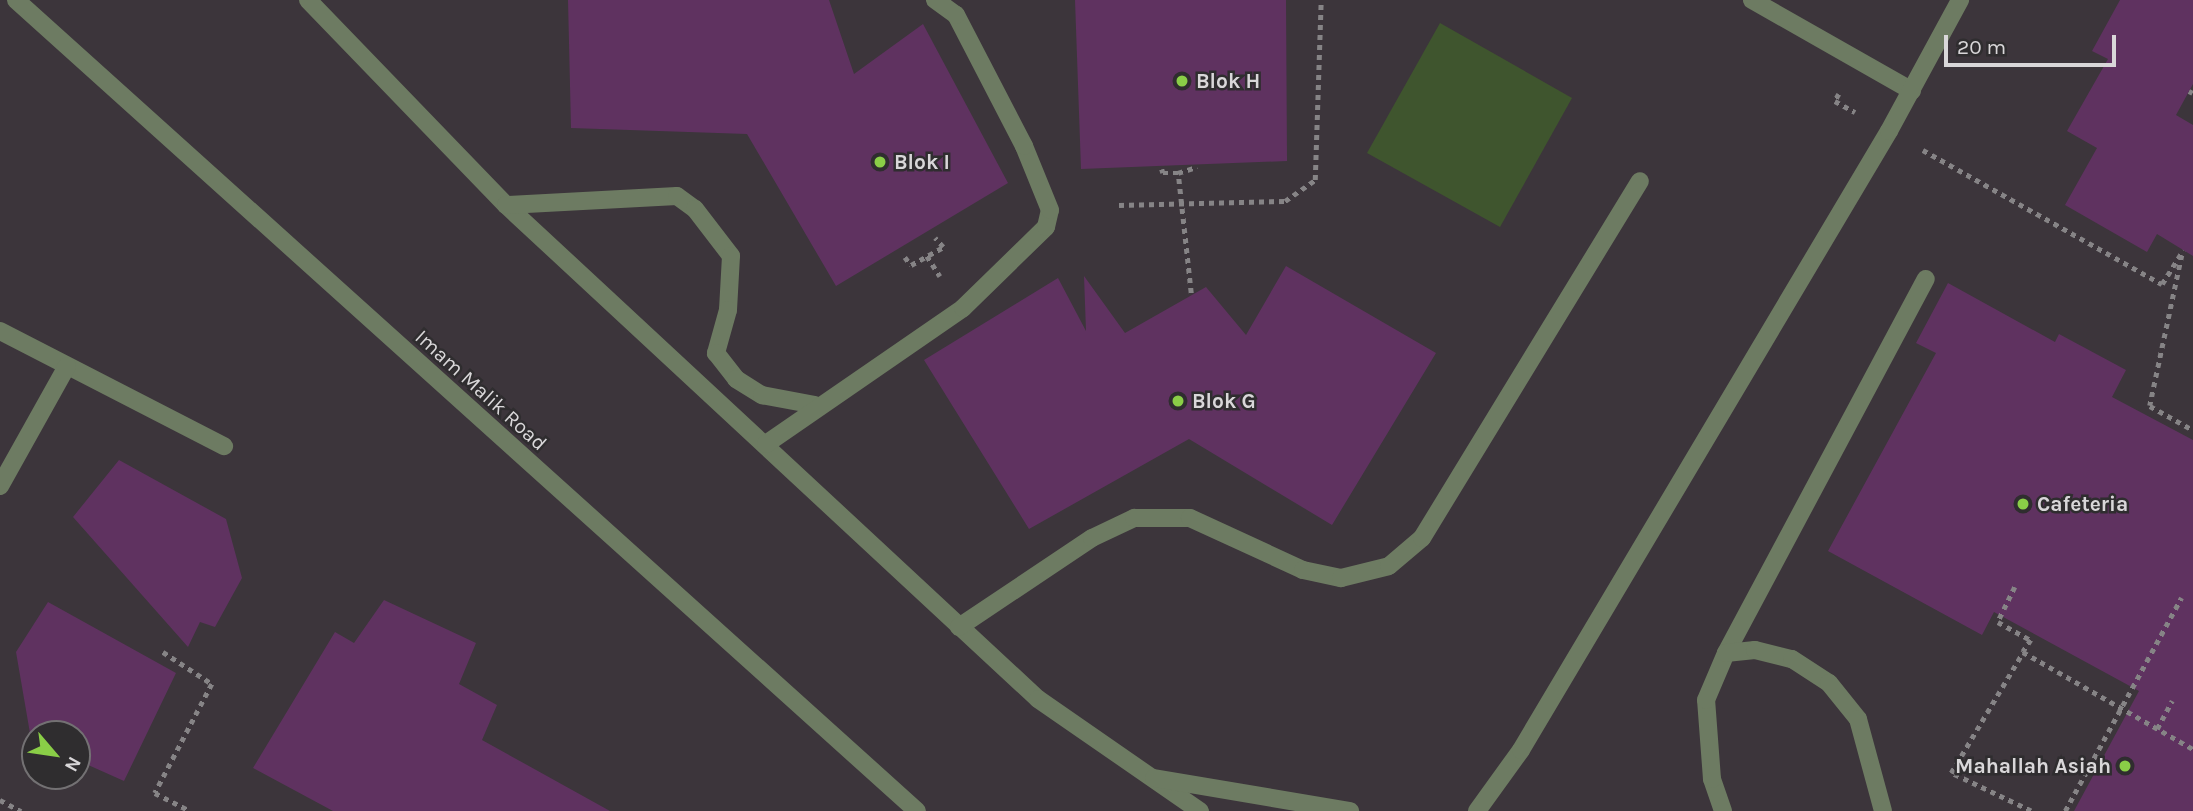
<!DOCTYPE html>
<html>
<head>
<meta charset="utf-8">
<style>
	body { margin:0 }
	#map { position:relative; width:2193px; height:811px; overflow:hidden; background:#2f2d2f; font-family:Karla,sans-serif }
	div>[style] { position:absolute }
	.built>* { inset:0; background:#3c353b }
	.green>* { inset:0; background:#3f552e }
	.building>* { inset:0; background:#5f3260 }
	.path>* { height:4.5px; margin-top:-2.25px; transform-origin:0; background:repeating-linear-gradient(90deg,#868486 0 5px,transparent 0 10px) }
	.minor>* { height:18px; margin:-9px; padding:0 9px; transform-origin:9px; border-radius:9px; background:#6d7b62 }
	.dots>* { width:19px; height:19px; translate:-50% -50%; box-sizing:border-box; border:4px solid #2f2d2f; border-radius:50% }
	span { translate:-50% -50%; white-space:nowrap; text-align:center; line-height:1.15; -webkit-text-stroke:5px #2f2d2f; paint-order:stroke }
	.poi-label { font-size:21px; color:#d9d7d9; font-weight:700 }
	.left { translate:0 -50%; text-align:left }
	.right { translate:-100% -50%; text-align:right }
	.street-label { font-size:21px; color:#d9d7d9 }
	.north { position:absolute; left:21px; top:720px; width:70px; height:70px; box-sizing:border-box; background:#2f2d2f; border:2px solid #737173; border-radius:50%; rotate:119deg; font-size:19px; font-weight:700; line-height:28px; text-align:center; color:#d9d7d9 }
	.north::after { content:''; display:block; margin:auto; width:24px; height:32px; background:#8ace47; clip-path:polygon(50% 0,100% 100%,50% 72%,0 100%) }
	.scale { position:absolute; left:1944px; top:35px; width:172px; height:32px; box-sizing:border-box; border:4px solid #d9d7d9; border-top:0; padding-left:9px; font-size:21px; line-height:24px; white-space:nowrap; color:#d9d7d9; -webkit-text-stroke:5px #2f2d2f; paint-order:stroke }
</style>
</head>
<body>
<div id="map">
	<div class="built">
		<i style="clip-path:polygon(evenodd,0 0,2193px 0,2193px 811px,0 811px,0 0,35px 734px,77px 734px,77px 776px,35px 776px,35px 734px)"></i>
	</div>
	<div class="green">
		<i style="clip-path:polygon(1440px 23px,1572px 98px,1500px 227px,1367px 153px)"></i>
	</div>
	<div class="building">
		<i style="clip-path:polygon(568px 0,829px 0,854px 74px,923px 24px,1008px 183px,836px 286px,747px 134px,571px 128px)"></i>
		<i style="clip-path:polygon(1075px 0,1286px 0,1287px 161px,1081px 169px)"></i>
		<i style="clip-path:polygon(2120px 0,2193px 0,2193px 84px,2176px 115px,2193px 125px,2193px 256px,2157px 234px,2147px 252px,2065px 205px,2097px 148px,2067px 131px,2108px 59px,2092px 51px)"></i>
		<i style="clip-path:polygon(1286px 266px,1436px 353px,1332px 525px,1189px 439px,1029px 529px,924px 360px,1058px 278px,1086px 331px,1084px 276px,1125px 333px,1206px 287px,1246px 335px)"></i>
		<i style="clip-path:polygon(1948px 283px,2055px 342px,2059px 334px,2126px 370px,2112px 397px,2193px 440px,2193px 811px,2074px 811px,2139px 691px,1994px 612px,1982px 635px,1828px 551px,1936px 353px,1916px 343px)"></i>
		<i style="clip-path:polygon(119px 460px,226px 519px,242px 578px,215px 627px,200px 622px,188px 647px,73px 517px)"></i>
		<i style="clip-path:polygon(384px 600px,476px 643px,459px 684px,497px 705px,482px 740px,610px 811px,333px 811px,253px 768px,335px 632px,354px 643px)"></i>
		<i style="clip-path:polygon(48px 602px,176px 673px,124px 781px,77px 760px,77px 734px,35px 734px,31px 739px,16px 652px)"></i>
	</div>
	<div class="path">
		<i style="left:2189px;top:91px;width:4px;rotate:27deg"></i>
		<i style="left:1839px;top:94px;width:8px;rotate:120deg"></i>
		<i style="left:1835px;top:101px;width:23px;rotate:29deg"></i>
		<i style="left:1923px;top:150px;width:274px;rotate:29.3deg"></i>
		<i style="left:2162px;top:284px;width:40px;rotate:-58deg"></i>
		<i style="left:1162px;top:169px;width:4px;rotate:76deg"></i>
		<i style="left:1163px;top:173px;width:15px"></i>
		<i style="left:1119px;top:205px;width:166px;rotate:-1.4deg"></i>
		<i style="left:1285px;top:201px;width:37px;rotate:-35deg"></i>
		<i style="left:1315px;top:180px;width:180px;rotate:-88.1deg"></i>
		<i style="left:2182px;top:255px;width:154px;rotate:102deg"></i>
		<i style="left:2150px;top:406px;width:49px;rotate:29.2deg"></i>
		<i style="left:927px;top:256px;width:24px;rotate:57deg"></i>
		<i style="left:905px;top:257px;width:10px;rotate:53deg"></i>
		<i style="left:911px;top:265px;width:37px;rotate:-29deg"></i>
		<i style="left:943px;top:247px;width:12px;rotate:-132deg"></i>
		<i style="left:1191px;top:293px;width:121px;rotate:-96.2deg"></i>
		<i style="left:1178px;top:173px;width:20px;rotate:-18deg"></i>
		<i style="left:2015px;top:587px;width:39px;rotate:116deg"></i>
		<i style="left:1998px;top:622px;width:38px;rotate:29deg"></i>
		<i style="left:2031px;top:640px;width:14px;rotate:124deg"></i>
		<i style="left:163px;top:652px;width:59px;rotate:33.1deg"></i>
		<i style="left:212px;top:684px;width:123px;rotate:117.6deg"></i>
		<i style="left:155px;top:793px;width:39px;rotate:27deg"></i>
		<i style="left:2157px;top:729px;width:32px;rotate:-62deg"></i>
		<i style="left:0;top:800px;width:24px;rotate:28deg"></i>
		<i style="left:2031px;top:811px;width:89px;rotate:-154.6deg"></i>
		<i style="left:1951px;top:773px;width:141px;rotate:-59.2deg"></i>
		<i style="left:2023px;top:652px;width:196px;rotate:29.7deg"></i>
		<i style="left:2065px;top:811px;width:243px;rotate:-61.4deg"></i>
	</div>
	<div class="minor">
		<i style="left:16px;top:0;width:1212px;rotate:41.99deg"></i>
		<i style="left:308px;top:0;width:285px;rotate:46deg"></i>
		<i style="left:506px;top:205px;width:726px;rotate:42.88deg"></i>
		<i style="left:1038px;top:699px;width:197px;rotate:34.7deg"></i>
		<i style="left:1752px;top:0;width:184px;rotate:29.6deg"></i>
		<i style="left:506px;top:205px;width:171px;rotate:-3deg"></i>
		<i style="left:677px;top:196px;width:22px;rotate:36deg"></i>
		<i style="left:695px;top:209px;width:59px;rotate:52.5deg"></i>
		<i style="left:731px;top:256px;width:54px;rotate:93.2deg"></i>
		<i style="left:728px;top:310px;width:45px;rotate:105.6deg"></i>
		<i style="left:716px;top:353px;width:33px;rotate:52deg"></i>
		<i style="left:736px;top:379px;width:31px;rotate:32deg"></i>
		<i style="left:762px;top:395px;width:54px;rotate:10.7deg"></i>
		<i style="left:0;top:331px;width:252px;rotate:27.2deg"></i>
		<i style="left:766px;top:444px;width:239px;rotate:-34.6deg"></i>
		<i style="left:963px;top:308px;width:116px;rotate:-44.3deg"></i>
		<i style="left:1046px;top:227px;width:17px;rotate:-77deg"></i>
		<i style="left:1050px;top:210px;width:69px;rotate:-112.1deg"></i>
		<i style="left:1024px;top:146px;width:148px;rotate:-117.4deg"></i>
		<i style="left:956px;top:15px;width:26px;rotate:-144deg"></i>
		<i style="left:0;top:486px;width:137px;rotate:-60.8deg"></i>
		<i style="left:959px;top:627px;width:160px;rotate:-33.8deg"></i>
		<i style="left:1092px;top:538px;width:47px;rotate:-25.5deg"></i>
		<i style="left:1134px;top:518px;width:56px"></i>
		<i style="left:1190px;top:518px;width:124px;rotate:24.7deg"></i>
		<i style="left:1303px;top:570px;width:39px;rotate:12deg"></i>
		<i style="left:1341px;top:578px;width:49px;rotate:-14deg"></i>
		<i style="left:1389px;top:566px;width:43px;rotate:-40.3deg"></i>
		<i style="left:1422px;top:538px;width:418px;rotate:-58.6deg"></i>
		<i style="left:1726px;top:653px;width:424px;rotate:-61.9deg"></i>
		<i style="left:1154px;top:778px;width:199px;rotate:9.6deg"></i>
		<i style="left:1477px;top:811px;width:75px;rotate:-54.2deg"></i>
		<i style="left:1521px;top:750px;width:720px;rotate:-59.27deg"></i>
		<i style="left:1889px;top:131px;width:149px;rotate:-61.5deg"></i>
		<i style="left:1723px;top:811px;width:34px;rotate:-109deg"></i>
		<i style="left:1712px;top:779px;width:79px;rotate:-94.3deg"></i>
		<i style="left:1706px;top:700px;width:51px;rotate:-66.9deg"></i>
		<i style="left:1726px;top:653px;width:29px;rotate:-6deg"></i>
		<i style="left:1755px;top:650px;width:38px;rotate:14deg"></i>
		<i style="left:1792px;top:659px;width:44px;rotate:33deg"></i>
		<i style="left:1829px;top:683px;width:46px;rotate:51.1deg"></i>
		<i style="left:1858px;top:719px;width:95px;rotate:74.8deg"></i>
	</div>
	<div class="dots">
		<i style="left:1182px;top:81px;background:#8ace47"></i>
		<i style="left:880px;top:162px;background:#8ace47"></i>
		<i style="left:1178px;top:401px;background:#8ace47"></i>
		<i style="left:2023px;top:504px;background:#8ace47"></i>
		<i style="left:2125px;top:766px;background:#8ace47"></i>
	</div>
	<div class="poi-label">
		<span class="left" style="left:1196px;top:81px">Blok H</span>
		<span class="left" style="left:894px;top:162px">Blok I</span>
		<span class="left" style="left:1192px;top:401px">Blok G</span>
		<span class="left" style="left:2037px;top:504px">Cafeteria</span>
		<span class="right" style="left:2111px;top:766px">Mahallah Asiah</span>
	</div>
	<div class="street-label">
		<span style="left:481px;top:390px;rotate:42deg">Imam Malik Road</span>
	</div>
	<div class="north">N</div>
	<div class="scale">20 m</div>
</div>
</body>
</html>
